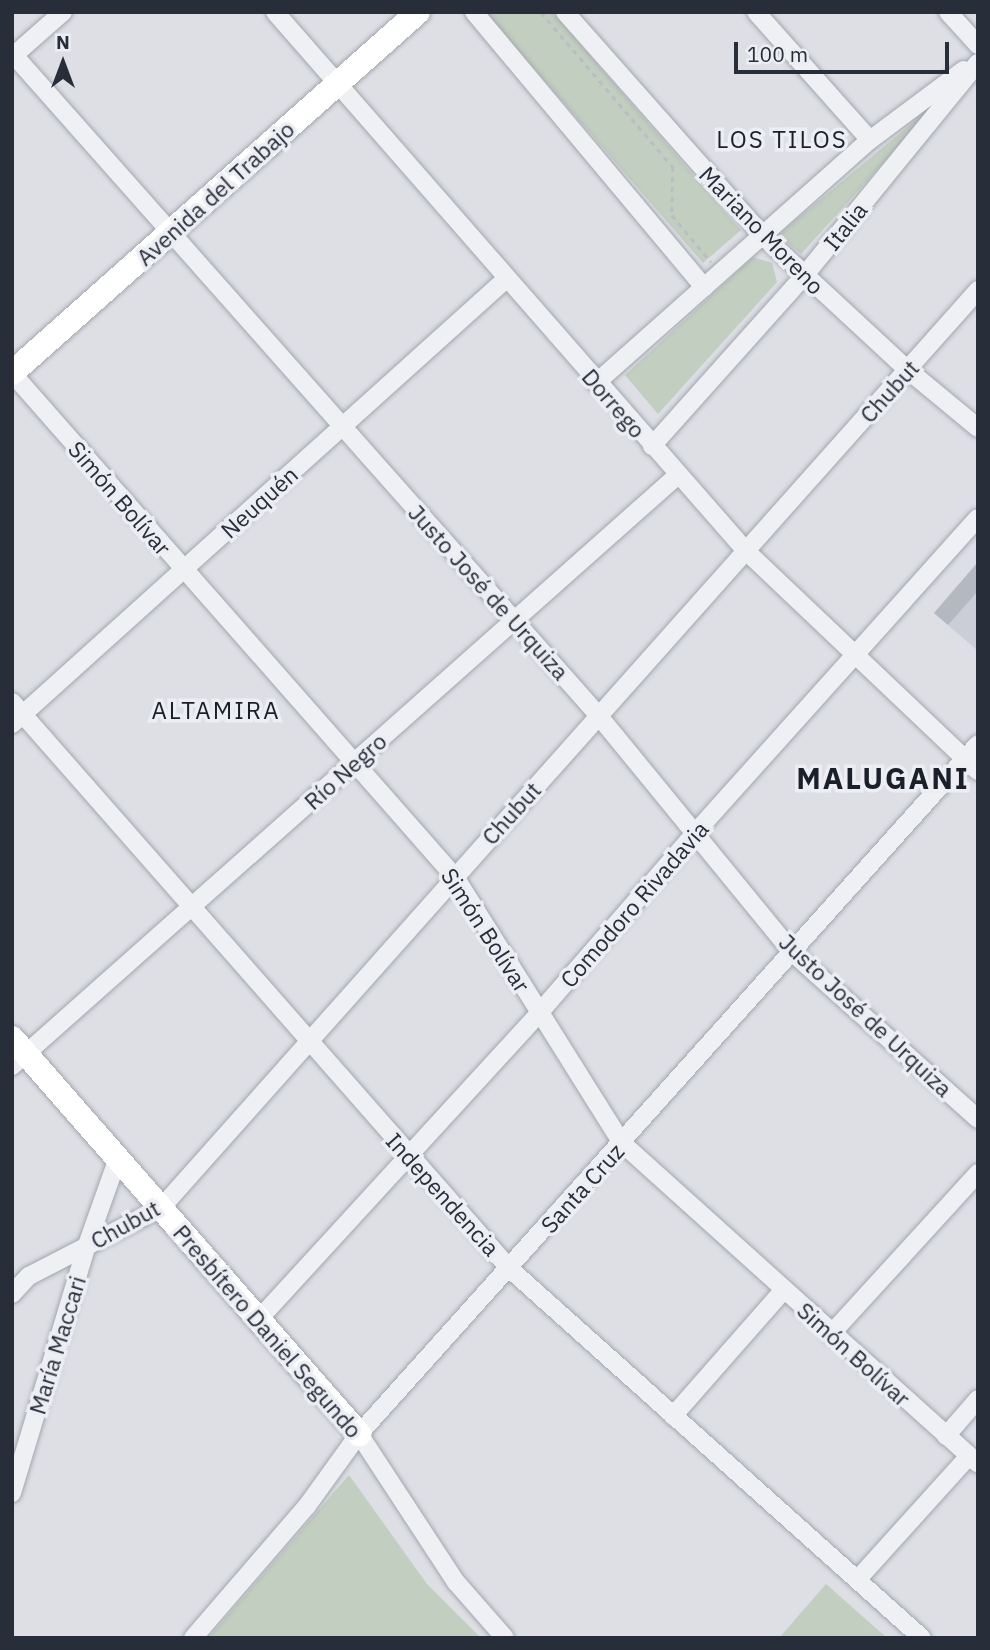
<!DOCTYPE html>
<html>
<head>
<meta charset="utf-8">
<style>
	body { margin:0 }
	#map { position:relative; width:990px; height:1650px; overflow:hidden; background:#dddfe5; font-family:"IBM Plex Sans",sans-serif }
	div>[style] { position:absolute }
	.built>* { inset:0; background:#cbced6 }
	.green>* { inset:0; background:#c2cebf }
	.building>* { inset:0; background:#b4b8c1 }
	.path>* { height:2.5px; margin-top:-1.25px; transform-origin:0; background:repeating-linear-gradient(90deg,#bbbdc4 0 5px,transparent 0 10px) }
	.roads { filter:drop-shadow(0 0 2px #a3a6ae) drop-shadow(0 0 2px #a3a6ae) }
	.street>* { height:18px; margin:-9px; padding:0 9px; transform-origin:9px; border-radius:9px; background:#eff0f4 }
	.secondary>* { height:24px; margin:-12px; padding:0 12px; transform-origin:12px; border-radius:12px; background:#fff }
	span { translate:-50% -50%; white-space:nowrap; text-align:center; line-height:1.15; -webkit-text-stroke:7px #eceef3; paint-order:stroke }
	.street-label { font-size:23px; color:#282d3a }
	.neighbourhood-label { font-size:24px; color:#1a1f2a; letter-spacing:2px }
	.district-label { font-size:30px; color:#1a1f2a; font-weight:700; letter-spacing:2px }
	.frame { position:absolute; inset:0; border:14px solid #282d3a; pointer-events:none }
	.north { position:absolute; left:28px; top:28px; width:70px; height:70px; -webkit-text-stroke:5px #eceef3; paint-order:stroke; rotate:0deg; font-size:19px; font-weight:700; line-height:28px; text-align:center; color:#282d3a }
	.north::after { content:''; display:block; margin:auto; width:24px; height:32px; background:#282d3a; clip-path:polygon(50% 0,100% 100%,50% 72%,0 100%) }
	.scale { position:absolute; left:734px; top:42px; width:215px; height:32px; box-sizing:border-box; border:4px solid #282d3a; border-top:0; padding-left:9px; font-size:21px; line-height:24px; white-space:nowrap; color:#282d3a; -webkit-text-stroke:5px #eceef3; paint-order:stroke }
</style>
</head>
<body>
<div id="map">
	<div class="built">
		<i style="clip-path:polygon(978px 562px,978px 651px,934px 613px)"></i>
	</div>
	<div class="green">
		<i style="clip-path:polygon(485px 12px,552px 12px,741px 230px,703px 263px)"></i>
		<i style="clip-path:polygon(942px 98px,801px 254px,778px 235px)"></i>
		<i style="clip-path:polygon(753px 257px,772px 263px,777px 282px,658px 414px,625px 375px)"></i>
		<i style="clip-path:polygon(349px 1475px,427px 1584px,481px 1638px,208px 1638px)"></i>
		<i style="clip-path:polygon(826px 1584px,887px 1638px,779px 1638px)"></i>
	</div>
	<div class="building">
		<i style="clip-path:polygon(978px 562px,978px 591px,948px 625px,934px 613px)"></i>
	</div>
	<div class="path">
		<i style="left:541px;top:12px;width:204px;rotate:49.6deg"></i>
		<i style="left:673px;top:167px;width:48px;rotate:91.2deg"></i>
		<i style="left:672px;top:215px;width:61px;rotate:50.3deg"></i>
	</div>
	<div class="roads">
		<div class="street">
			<i style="left:275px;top:12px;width:716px;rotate:48.85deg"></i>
			<i style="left:746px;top:551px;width:320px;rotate:43.5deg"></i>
			<i style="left:474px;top:12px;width:359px;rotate:50.1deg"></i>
			<i style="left:565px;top:12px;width:298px;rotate:48.5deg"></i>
			<i style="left:762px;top:235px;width:199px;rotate:42.8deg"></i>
			<i style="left:908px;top:370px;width:91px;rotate:39.6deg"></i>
			<i style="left:756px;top:12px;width:171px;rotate:48.3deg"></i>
			<i style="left:948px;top:12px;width:45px;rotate:47.7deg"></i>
			<i style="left:12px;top:53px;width:884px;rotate:48.48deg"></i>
			<i style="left:598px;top:715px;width:306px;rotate:50.7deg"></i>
			<i style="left:792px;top:952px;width:250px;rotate:41.9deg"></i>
			<i style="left:12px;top:57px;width:68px;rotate:-41.4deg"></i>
			<i style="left:12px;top:373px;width:671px;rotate:48.69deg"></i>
			<i style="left:455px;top:877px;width:314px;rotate:57.9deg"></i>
			<i style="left:622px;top:1143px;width:479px;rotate:42deg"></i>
			<i style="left:596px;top:383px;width:366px;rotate:-41.6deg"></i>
			<i style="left:870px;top:140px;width:117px;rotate:-36.7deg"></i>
			<i style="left:652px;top:446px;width:228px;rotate:-48.2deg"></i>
			<i style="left:804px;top:276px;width:275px;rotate:-50.8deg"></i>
			<i style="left:12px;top:702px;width:755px;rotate:48.71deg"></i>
			<i style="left:510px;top:1269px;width:553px;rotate:41.85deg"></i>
			<i style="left:12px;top:724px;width:665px;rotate:-42.01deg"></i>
			<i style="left:12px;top:1066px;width:890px;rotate:-41.59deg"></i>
			<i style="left:12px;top:1294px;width:25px;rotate:-47deg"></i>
			<i style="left:29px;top:1276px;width:148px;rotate:-27.3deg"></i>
			<i style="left:161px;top:1208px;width:1229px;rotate:-48.33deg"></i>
			<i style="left:259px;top:1319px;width:416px;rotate:-47.5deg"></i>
			<i style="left:540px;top:1012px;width:237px;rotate:-49.1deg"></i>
			<i style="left:695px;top:833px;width:423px;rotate:-48.1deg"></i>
			<i style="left:831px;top:1334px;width:218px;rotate:-47.6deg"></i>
			<i style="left:673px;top:1416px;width:167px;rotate:-48.7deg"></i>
			<i style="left:359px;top:1434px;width:177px;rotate:56.8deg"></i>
			<i style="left:456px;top:1582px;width:74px;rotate:48.8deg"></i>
			<i style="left:946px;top:1436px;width:49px;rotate:-49.1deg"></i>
			<i style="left:12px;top:1493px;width:259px;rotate:-73.2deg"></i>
			<i style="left:87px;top:1245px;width:92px;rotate:-70.4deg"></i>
			<i style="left:857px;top:1580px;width:167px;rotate:-47.9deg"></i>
			<i style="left:193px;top:1638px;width:174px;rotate:-49.2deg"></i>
			<i style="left:307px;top:1506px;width:89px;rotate:-54.2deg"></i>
			<i style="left:359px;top:1434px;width:927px;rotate:-48.1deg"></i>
		</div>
		<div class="secondary">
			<i style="left:12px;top:373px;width:543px;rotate:-41.64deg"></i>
			<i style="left:12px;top:1038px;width:527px;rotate:48.77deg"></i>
		</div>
	</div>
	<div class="street-label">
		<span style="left:215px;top:193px;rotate:-42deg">Avenida del Trabajo</span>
		<span style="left:845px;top:226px;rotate:-51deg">Italia</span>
		<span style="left:762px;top:230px;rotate:46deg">Mariano Moreno</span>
		<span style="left:889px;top:391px;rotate:-48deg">Chubut</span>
		<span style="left:614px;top:403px;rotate:49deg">Dorrego</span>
		<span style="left:120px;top:498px;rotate:49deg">Simón Bolívar</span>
		<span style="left:259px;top:502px;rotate:-42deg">Neuquén</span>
		<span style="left:489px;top:592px;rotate:48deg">Justo José de Urquiza</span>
		<span style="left:345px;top:771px;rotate:-42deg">Río Negro</span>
		<span style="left:511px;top:813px;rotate:-48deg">Chubut</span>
		<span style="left:634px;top:904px;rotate:-49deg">Comodoro Rivadavia</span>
		<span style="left:486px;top:930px;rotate:57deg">Simón Bolívar</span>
		<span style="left:866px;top:1015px;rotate:43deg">Justo José de Urquiza</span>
		<span style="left:582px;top:1188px;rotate:-48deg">Santa Cruz</span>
		<span style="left:443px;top:1194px;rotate:48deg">Independencia</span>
		<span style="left:125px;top:1224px;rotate:-29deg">Chubut</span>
		<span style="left:268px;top:1331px;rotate:49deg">Presbítero Daniel Segundo</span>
		<span style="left:57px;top:1345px;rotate:-73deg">María Maccari</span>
		<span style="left:854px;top:1354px;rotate:42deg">Simón Bolívar</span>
	</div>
	<div class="neighbourhood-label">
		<span style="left:782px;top:140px">LOS TILOS</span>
		<span style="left:216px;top:711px">ALTAMIRA</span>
	</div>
	<div class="district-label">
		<span style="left:883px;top:778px">MALUGANI</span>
	</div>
	<div class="frame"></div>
	<div class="north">N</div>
	<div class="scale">100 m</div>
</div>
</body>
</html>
